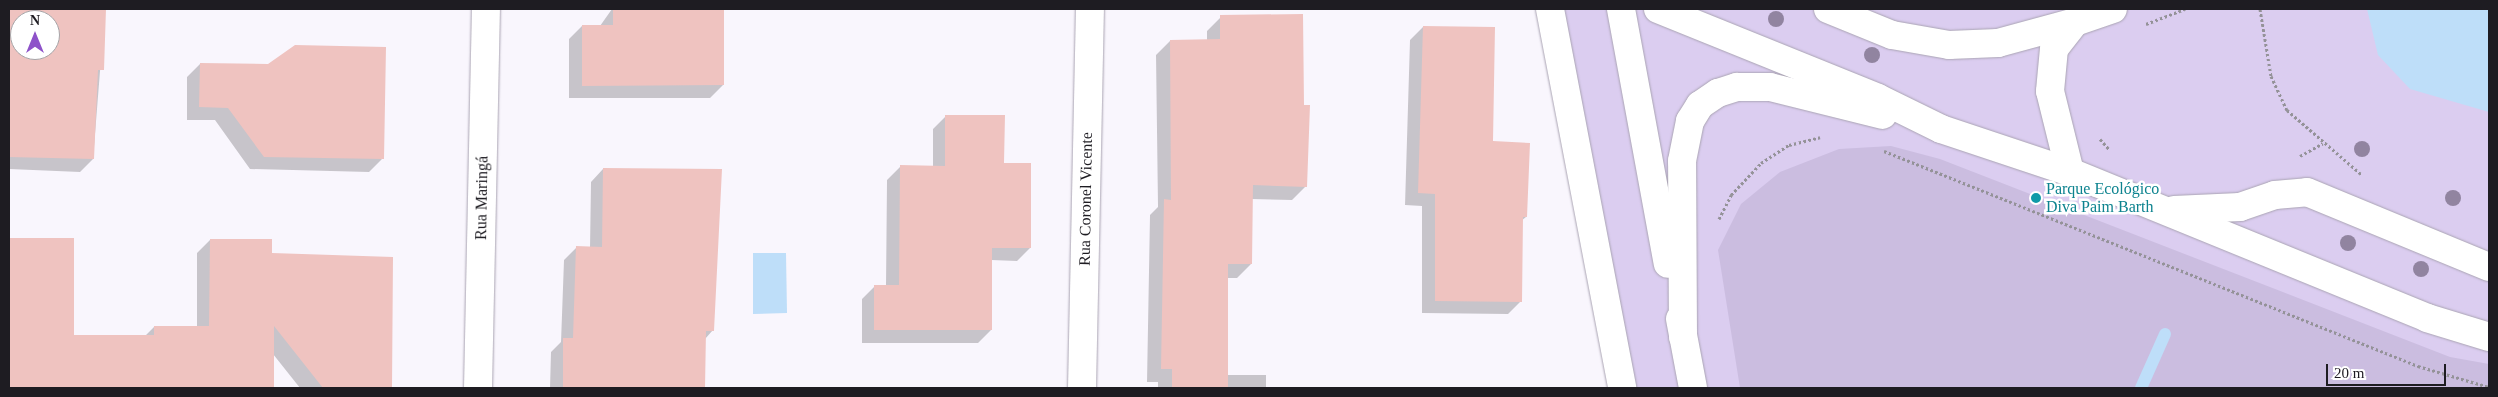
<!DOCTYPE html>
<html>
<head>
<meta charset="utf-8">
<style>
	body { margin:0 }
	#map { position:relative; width:2498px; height:397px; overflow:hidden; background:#f9f6fd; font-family:Georgia,serif }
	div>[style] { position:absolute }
	.green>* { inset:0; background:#dbcdf0 }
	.forest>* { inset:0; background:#cbbde0 }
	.water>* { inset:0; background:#bedef9 }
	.shadow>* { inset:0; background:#0003 }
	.stream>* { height:12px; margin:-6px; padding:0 6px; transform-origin:6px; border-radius:6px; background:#bedef9 }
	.building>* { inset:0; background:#efc3c0 }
	.path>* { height:3px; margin-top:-1.5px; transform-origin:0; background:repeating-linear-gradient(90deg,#949298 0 2.5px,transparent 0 5px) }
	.roads { filter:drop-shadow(0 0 1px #aaa4b3) drop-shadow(0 0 1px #aaa4b3) }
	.street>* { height:28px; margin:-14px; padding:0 14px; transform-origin:14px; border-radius:14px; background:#fff }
	.secondary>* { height:28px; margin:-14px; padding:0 14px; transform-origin:14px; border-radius:14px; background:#fff }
	.trees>* { width:16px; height:16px; margin:-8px; border-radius:50%; background:#9184a0 }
	.dots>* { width:14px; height:14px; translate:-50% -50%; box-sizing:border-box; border:2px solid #fff; border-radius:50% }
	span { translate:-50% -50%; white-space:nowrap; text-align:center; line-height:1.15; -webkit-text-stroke:5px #fff; paint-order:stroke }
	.culture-label { font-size:16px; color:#0d838f }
	.left { translate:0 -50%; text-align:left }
	.street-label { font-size:16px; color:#1e1c22 }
	.frame { position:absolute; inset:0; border:10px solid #1e1c22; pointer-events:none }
	.north { position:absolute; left:10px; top:10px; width:50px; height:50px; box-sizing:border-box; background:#fff; border:1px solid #a5a4a7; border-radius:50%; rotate:0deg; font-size:14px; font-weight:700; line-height:20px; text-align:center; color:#1e1c22 }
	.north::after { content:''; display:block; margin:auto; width:18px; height:22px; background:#8e52c9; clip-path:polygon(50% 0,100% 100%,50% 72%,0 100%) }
	.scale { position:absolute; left:2326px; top:364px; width:120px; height:22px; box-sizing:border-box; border:2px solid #1e1c22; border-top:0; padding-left:6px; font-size:15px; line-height:18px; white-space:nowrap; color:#1e1c22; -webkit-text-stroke:4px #fff; paint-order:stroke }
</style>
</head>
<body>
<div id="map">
	<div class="green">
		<i style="clip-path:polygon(1547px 9px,2489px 9px,2489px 388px,1617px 388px)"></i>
	</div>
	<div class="forest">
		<i style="clip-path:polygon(1891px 146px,1940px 159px,2450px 357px,2489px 364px,2489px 388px,1740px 388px,1718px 250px,1741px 204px,1780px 172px,1839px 149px)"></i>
	</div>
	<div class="water">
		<i style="clip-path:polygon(2367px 9px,2489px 9px,2489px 112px,2410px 89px,2378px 55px)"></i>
		<i style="clip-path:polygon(753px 253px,786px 253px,787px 313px,753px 314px)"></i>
	</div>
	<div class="shadow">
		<i style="clip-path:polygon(evenodd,9px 9px,105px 9px,93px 159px,80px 172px,9px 169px,9px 9px,20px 20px,50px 20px,50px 50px,20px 50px,20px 20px)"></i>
		<i style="clip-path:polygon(612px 9px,723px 9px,723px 85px,710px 98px,569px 98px,569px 39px,582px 26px,600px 26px)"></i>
		<i style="clip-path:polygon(1221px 17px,1306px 186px,1292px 200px,1251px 199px,1251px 264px,1237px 278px,1226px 278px,1226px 375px,1266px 375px,1266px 388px,1158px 388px,1158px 382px,1147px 382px,1150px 215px,1158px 207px,1156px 55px,1170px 41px,1207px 41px,1207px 31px)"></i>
		<i style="clip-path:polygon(1423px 27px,1492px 143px,1526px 217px,1521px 221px,1521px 301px,1508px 314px,1422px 313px,1422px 206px,1405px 205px,1410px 40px)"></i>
		<i style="clip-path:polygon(200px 64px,382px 159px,369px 172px,250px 169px,215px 120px,187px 120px,187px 77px)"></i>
		<i style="clip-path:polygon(946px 116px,1003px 165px,1030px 248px,1017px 261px,991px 260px,991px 330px,978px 343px,862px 343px,862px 299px,875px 286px,886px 286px,887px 180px,900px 167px,933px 167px,933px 129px)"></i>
		<i style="clip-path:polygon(603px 169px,713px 330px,705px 339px,704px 388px,550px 388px,551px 352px,561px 342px,564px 260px,577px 247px,590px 248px,591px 182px)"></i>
		<i style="clip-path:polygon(9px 239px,73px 239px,73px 336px,145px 336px,154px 327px,197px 328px,197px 253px,210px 240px,271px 254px,392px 258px,389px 388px,300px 388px,273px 354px,273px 388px,9px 388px)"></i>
	</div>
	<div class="stream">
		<i style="left:2141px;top:388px;width:59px;rotate:-66deg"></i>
	</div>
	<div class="building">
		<i style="clip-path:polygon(evenodd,9px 9px,106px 9px,104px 70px,98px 70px,94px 159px,9px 157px,9px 9px,20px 20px,50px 20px,50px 50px,20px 50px,20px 20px)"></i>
		<i style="clip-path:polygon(613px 9px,724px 9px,724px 85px,582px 86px,582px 25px,613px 25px)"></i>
		<i style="clip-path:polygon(1303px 14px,1304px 105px,1310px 105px,1307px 187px,1253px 185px,1252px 264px,1228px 264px,1228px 388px,1172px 388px,1172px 369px,1161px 369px,1164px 199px,1171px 200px,1170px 40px,1220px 39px,1220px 15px)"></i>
		<i style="clip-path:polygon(1423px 26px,1495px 27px,1493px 141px,1530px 143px,1527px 217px,1523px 217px,1522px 302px,1435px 301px,1435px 194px,1418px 193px)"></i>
		<i style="clip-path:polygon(295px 45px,386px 47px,384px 159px,264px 157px,228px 108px,199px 107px,200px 63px,268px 64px)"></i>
		<i style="clip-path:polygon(945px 115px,1005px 115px,1004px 163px,1031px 163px,1031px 248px,992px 248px,992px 330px,874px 330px,874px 285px,899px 285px,900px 165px,945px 166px)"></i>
		<i style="clip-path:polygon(603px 168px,722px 169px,714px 331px,706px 331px,705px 388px,563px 388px,563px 338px,573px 338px,576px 246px,602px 247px)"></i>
		<i style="clip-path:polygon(9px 238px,74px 238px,74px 335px,154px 335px,154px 326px,209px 326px,210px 239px,272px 239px,272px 253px,393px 257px,392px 388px,323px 388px,274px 326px,274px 388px,9px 388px)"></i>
	</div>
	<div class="path">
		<i style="left:2260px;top:9px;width:68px;rotate:80.7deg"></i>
		<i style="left:2271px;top:76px;width:38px;rotate:65deg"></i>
		<i style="left:2287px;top:110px;width:98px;rotate:40.9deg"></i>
		<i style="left:2146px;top:24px;width:42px;rotate:-21deg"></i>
		<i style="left:2100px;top:139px;width:13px;rotate:48deg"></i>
		<i style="left:1884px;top:151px;width:576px;rotate:21.93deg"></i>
		<i style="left:2418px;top:366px;width:74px;rotate:16.5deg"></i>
		<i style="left:2300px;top:156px;width:26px;rotate:-29deg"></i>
		<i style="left:1719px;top:219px;width:27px;rotate:-63deg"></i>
		<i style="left:1731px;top:195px;width:44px;rotate:-46.8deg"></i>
		<i style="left:1761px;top:163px;width:33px;rotate:-33deg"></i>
		<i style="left:1789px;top:145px;width:32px;rotate:-14deg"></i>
	</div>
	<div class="roads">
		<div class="street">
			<i style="left:478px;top:388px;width:379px;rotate:-88.8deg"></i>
			<i style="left:1082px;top:388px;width:379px;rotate:-88.8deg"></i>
		</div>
		<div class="secondary">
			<i style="left:1550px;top:9px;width:386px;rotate:79.2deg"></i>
			<i style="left:1621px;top:9px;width:259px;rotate:79.6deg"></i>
			<i style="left:1658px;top:9px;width:237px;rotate:22deg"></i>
			<i style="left:1878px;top:98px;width:70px;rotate:26.2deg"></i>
			<i style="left:1941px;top:129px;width:136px;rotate:18.4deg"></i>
			<i style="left:2070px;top:172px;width:386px;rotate:22.2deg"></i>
			<i style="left:2427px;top:318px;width:65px;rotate:17deg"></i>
			<i style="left:1828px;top:9px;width:69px;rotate:22.1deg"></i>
			<i style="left:1892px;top:35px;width:58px;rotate:10deg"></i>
			<i style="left:1949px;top:45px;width:49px;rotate:-2.3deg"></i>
			<i style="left:1998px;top:43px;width:80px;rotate:-15.3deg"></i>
			<i style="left:2075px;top:22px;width:21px;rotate:-37deg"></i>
			<i style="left:2070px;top:172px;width:83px;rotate:-103.9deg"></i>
			<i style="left:2050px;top:91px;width:42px;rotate:-84.6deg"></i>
			<i style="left:2054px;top:49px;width:34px;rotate:-52deg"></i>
			<i style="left:2075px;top:22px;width:40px;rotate:-18.9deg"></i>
			<i style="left:2174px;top:210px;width:66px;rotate:-2.6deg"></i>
			<i style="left:2240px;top:207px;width:37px;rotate:-19deg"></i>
			<i style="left:2275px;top:195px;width:32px;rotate:-5deg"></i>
			<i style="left:2307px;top:192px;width:197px;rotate:22.4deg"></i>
			<i style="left:1680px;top:319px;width:70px;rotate:79.3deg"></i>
			<i style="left:1683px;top:337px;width:176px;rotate:-90.3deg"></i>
			<i style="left:1682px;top:161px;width:41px;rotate:-78.7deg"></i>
			<i style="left:1690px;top:121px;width:19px;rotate:-58deg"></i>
			<i style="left:1700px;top:105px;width:22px;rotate:-34deg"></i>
			<i style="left:1718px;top:93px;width:20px;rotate:-18deg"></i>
			<i style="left:1737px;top:87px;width:33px"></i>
			<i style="left:1770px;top:87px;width:116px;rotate:13.9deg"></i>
		</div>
	</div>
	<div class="trees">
		<i style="left:1776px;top:19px"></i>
		<i style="left:1872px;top:55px"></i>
		<i style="left:2362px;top:149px"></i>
		<i style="left:2453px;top:198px"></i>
		<i style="left:2348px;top:243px"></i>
		<i style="left:2421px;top:269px"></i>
	</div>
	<div class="dots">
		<i style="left:2036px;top:198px;background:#0f9aa8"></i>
	</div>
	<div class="culture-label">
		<span class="left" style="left:2046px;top:198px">Parque Ecológico<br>Diva Paim Barth</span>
	</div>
	<div class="street-label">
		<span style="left:482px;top:198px;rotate:-89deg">Rua Maringá</span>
		<span style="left:1086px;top:199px;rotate:-89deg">Rua Coronel Vicente</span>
	</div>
	<div class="frame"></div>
	<div class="north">N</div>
	<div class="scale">20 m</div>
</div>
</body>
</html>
